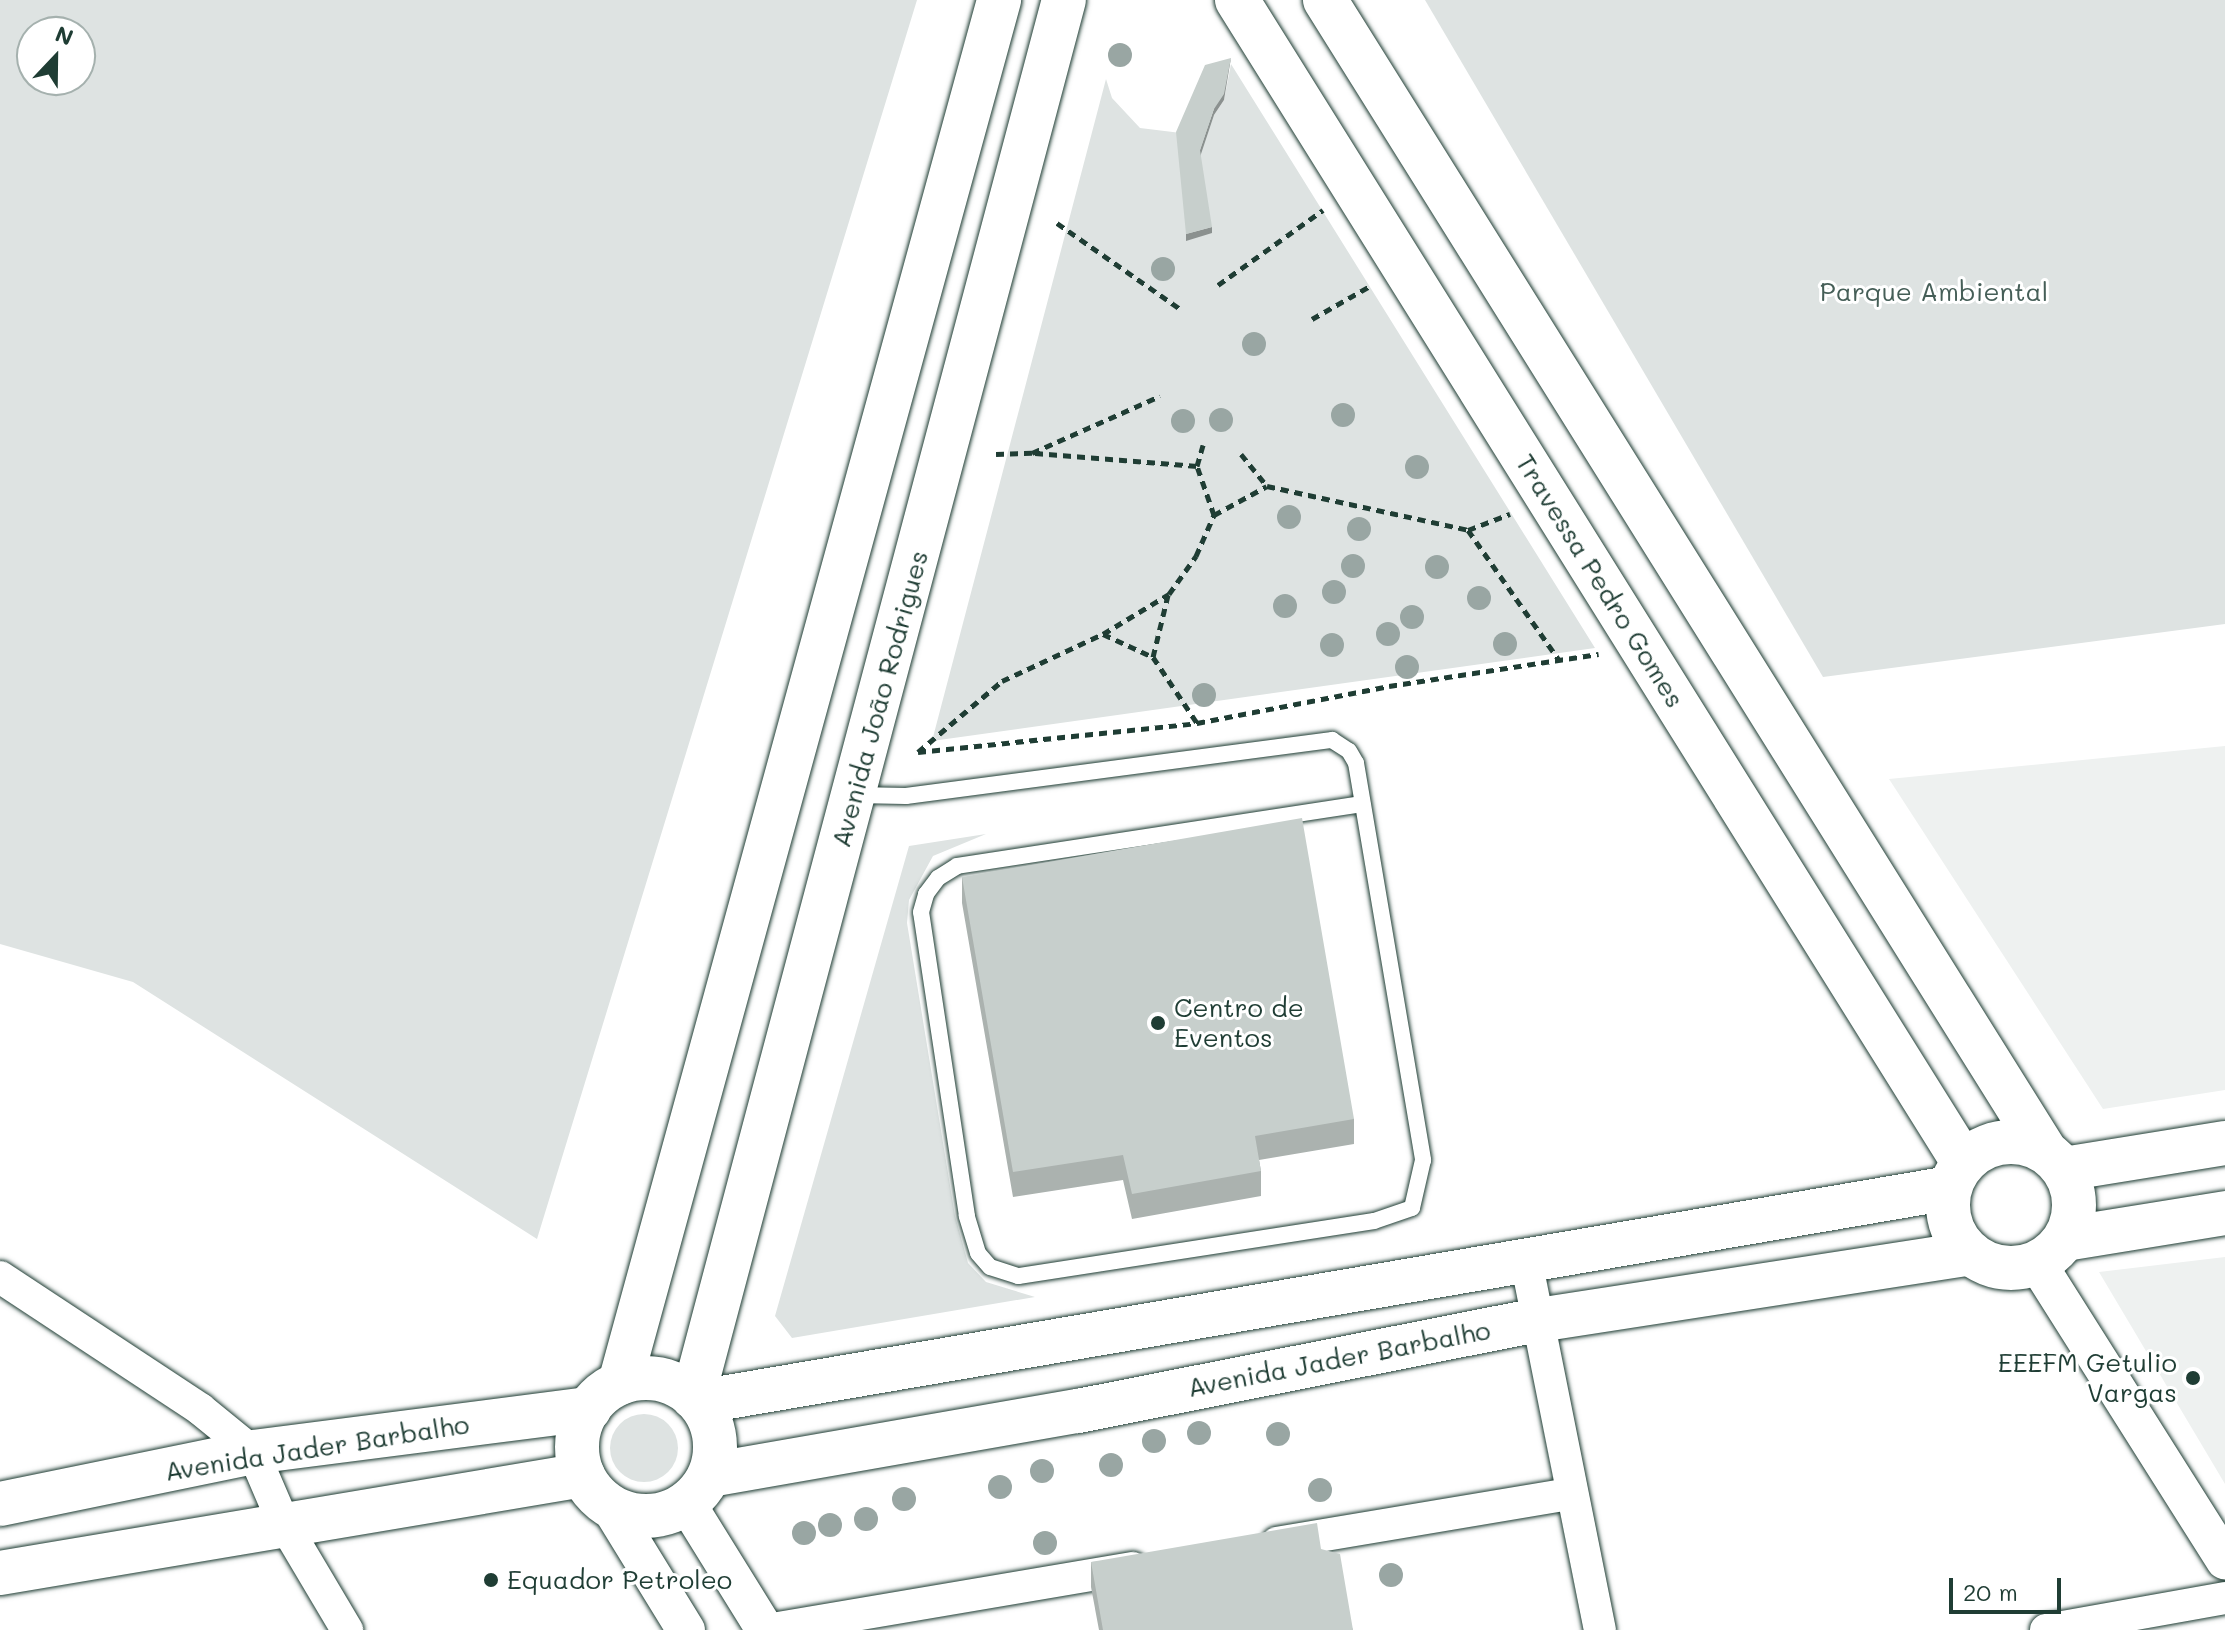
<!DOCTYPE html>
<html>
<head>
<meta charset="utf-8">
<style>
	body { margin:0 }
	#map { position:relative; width:2225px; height:1630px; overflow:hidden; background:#fff; font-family:Mali,sans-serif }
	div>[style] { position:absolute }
	.built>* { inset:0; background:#eef1f0 }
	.green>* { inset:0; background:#dee3e2 }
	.round { border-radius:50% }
	.path>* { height:5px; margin-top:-2.5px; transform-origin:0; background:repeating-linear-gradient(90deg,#1f3d34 0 8px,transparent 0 14px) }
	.roads { filter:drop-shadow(0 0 2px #1f3d34) drop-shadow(0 0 2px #1f3d34) }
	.service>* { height:16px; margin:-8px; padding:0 8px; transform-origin:8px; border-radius:8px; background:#fff }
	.minor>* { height:32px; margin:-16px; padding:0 16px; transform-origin:16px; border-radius:16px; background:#fff }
	.tertiary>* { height:38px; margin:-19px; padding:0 19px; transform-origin:19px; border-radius:19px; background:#fff }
	.secondary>* { height:44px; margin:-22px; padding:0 22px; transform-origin:22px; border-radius:22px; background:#fff }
	.secondary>.ring { margin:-22px; padding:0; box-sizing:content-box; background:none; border:44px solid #fff; border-radius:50% }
	.trees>* { width:24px; height:24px; margin:-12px; border-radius:50%; background:#99a6a3 }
	.wall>* { inset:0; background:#abb2af }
	.shaded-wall>* { inset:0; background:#8b918f }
	.building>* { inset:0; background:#c7cfcc }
	.dots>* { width:22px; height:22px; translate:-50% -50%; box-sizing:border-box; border:4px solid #fff; border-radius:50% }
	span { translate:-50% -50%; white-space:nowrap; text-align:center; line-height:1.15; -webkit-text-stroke:6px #fff; paint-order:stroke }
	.park-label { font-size:26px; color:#455e57 }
	.street-label { font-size:26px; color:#1f3d34 }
	.poi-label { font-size:26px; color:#1f3d34 }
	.left { translate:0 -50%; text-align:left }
	.right { translate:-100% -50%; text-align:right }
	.north { position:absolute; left:16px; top:16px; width:80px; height:80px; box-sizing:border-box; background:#fff; border:2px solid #a5b1ae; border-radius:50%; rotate:22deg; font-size:22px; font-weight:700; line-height:32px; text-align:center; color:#1f3d34 }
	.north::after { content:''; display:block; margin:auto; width:28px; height:36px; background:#1f3d34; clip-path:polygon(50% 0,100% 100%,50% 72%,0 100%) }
	.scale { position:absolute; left:1949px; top:1578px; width:112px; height:36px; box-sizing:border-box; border:4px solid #1f3d34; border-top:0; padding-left:10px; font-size:24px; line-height:28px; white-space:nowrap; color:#1f3d34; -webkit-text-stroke:6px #fff; paint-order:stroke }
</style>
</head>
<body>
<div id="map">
	<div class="built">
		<i style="clip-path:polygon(2225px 746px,2225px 1090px,2103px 1109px,1889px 779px)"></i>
		<i style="clip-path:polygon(2225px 1257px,2225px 1484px,2099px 1272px)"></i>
	</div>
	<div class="green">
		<i style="clip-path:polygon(evenodd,0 0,917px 0,537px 1239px,133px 982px,0 944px,0 0,32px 32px,80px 32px,80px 80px,32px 80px,32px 32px)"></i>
		<i style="clip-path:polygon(1425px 0,2225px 0,2225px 624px,1823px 677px)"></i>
		<i style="clip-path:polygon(1231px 64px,1595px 648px,932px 741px,1106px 79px,1112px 98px,1140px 128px,1181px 133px,1214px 115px,1224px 100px)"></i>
		<i style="clip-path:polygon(986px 834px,933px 856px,909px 900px,907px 923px,955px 1216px,968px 1263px,986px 1282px,1035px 1297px,792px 1338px,775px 1316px,909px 846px)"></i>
		<i class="round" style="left:610px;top:1414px;width:68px;height:68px"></i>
	</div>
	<div class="path">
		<i style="left:1057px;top:223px;width:149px;rotate:34.9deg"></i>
		<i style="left:1218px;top:285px;width:129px;rotate:-35.5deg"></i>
		<i style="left:1312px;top:319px;width:67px;rotate:-29.6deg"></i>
		<i style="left:1035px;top:453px;width:163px;rotate:4.6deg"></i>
		<i style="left:996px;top:454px;width:36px;rotate:-2deg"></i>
		<i style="left:1032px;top:453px;width:140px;rotate:-24deg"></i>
		<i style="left:1241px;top:454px;width:41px;rotate:50.9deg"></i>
		<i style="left:1267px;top:486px;width:206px;rotate:12.3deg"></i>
		<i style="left:1468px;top:530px;width:45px;rotate:-20.9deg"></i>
		<i style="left:1214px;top:515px;width:60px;rotate:-28.7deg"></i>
		<i style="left:1468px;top:530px;width:159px;rotate:55deg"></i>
		<i style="left:1103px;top:634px;width:55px;rotate:24.7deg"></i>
		<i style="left:1153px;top:657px;width:79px;rotate:56.3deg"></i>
		<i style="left:1153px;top:657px;width:64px;rotate:-76.4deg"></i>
		<i style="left:918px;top:752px;width:281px;rotate:-5.9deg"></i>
		<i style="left:1197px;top:723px;width:196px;rotate:-10.9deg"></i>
		<i style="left:1389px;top:686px;width:212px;rotate:-8.7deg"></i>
		<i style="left:918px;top:752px;width:110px;rotate:-40.2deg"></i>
		<i style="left:1002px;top:681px;width:111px;rotate:-25deg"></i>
		<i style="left:1103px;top:634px;width:77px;rotate:-31.2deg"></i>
		<i style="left:1169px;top:594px;width:47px;rotate:-54.6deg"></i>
		<i style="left:1196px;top:556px;width:45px;rotate:-66.3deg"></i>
		<i style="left:1214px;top:515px;width:52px;rotate:-109.1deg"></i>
		<i style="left:1197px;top:466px;width:22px;rotate:-74deg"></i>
	</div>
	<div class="roads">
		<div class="service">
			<i style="left:855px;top:795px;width:51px;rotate:1.1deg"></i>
			<i style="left:906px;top:796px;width:430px;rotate:-7.5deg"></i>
			<i style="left:1332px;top:740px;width:20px;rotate:33deg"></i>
			<i style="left:1349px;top:751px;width:14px;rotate:60deg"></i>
			<i style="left:1356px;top:763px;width:403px;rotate:80.4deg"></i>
			<i style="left:1423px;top:1160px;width:49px;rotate:102.9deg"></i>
			<i style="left:1412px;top:1208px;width:40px;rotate:161.1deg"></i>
			<i style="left:1374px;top:1221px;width:360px;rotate:171.2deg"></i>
			<i style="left:1018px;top:1276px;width:29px;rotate:-162deg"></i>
			<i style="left:990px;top:1267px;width:18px;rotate:-131deg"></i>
			<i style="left:978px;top:1253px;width:39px;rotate:-107deg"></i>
			<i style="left:967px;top:1216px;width:307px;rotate:-98.6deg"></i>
			<i style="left:921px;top:912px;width:19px;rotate:-74deg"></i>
			<i style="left:926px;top:894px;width:20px;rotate:-53deg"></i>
			<i style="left:938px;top:878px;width:22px;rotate:-32deg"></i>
			<i style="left:957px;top:866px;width:410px;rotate:-8.7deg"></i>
		</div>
		<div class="minor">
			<i style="left:1526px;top:1260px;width:377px;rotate:78.7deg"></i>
			<i style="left:0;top:1277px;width:240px;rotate:33.4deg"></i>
			<i style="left:200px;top:1409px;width:68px;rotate:39.1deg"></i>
			<i style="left:253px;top:1452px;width:76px;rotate:66.8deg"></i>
			<i style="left:283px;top:1522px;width:126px;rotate:59.3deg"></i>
			<i style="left:1277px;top:1543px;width:297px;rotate:-9.5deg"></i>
			<i style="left:766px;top:1630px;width:372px;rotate:-9.6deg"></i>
			<i style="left:2046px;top:1630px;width:182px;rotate:-10.1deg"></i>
		</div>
		<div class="tertiary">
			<i style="left:2037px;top:1263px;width:352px;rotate:57.7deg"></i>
			<i style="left:687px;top:1504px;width:148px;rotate:58.2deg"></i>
			<i style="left:609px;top:1505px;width:147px;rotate:58.4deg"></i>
		</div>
		<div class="secondary">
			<i style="left:1237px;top:0;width:1370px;rotate:58deg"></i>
			<i style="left:1325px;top:0;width:1358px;rotate:57.97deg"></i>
			<i class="ring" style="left:1948px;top:1142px;width:82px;height:82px"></i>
			<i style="left:2064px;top:1169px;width:163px;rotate:-9.2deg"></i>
			<i style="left:2065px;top:1239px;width:162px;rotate:-9.2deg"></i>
			<i class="ring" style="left:577px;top:1378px;width:94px;height:94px"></i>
			<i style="left:620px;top:1383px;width:1434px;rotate:-74.67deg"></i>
			<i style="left:693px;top:1397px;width:1445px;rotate:-75.13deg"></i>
			<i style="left:699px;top:1402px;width:1268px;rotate:-9.71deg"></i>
			<i style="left:710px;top:1475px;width:374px;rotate:-9.9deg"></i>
			<i style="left:1078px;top:1411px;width:470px;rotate:-11.2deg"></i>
			<i style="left:1539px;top:1320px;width:436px;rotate:-8.8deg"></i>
			<i style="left:0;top:1504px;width:258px;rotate:-11.6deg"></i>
			<i style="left:253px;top:1452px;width:339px;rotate:-7.3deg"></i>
			<i style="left:0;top:1573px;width:591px;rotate:-9.54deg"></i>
		</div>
	</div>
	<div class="trees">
		<i style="left:1120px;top:55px"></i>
		<i style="left:1163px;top:269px"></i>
		<i style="left:1254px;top:344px"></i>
		<i style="left:1343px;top:415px"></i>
		<i style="left:1221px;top:420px"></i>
		<i style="left:1183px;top:421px"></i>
		<i style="left:1417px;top:467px"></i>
		<i style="left:1289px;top:517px"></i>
		<i style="left:1359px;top:529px"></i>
		<i style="left:1353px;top:566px"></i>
		<i style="left:1437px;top:567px"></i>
		<i style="left:1334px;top:592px"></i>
		<i style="left:1479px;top:598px"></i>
		<i style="left:1285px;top:606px"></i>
		<i style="left:1412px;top:617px"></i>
		<i style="left:1388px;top:634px"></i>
		<i style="left:1505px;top:644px"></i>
		<i style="left:1332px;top:645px"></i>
		<i style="left:1407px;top:667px"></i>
		<i style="left:1204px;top:695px"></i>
		<i style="left:1199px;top:1433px"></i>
		<i style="left:1278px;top:1434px"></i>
		<i style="left:1154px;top:1441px"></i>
		<i style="left:1111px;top:1465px"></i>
		<i style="left:1042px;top:1471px"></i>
		<i style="left:1000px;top:1487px"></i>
		<i style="left:1320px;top:1490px"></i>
		<i style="left:904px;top:1499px"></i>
		<i style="left:866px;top:1519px"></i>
		<i style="left:830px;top:1525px"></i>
		<i style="left:804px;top:1533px"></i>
		<i style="left:1045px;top:1543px"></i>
		<i style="left:1391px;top:1575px"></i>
	</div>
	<div class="wall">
		<i style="clip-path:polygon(962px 877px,1354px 1119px,1354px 1144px,1259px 1160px,1261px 1171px,1261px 1196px,1132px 1219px,1123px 1180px,1013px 1197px,962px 903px)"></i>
		<i style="clip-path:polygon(1321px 1549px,1353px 1630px,1099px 1630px,1091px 1587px,1091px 1562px)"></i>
	</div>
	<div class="shaded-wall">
		<i style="clip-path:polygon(1231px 58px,1224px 100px,1214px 115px,1200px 157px,1200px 150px)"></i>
		<i style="clip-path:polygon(1212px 227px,1212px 233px,1186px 241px,1186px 234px)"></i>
	</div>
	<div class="building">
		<i style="clip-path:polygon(1231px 58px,1224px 94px,1214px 109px,1200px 150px,1212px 227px,1186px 234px,1176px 132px,1205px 65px)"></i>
		<i style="clip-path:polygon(1302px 818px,1354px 1119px,1255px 1136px,1261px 1171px,1132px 1194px,1123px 1155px,1013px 1172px,962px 877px)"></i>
		<i style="clip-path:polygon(1317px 1523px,1321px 1549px,1340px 1554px,1353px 1630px,1103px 1630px,1091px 1562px)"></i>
	</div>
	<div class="dots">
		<i style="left:1158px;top:1023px;background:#1f3d34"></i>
		<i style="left:2193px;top:1378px;background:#1f3d34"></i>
		<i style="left:491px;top:1580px;background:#1f3d34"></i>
	</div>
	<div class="park-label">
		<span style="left:1934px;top:292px">Parque Ambiental</span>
	</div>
	<div class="street-label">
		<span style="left:1600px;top:581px;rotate:58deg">Travessa Pedro Gomes</span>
		<span style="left:880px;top:699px;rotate:-75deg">Avenida João Rodrigues</span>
		<span style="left:1339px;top:1359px;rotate:-11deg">Avenida Jader Barbalho</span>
		<span style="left:317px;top:1448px;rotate:-9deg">Avenida Jader Barbalho</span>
	</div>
	<div class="poi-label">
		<span class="left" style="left:1174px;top:1023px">Centro de<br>Eventos</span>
		<span class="right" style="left:2177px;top:1378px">EEEFM Getulio<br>Vargas</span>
		<span class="left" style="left:507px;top:1580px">Equador Petroleo</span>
	</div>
	<div class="north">N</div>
	<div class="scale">20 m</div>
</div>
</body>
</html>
